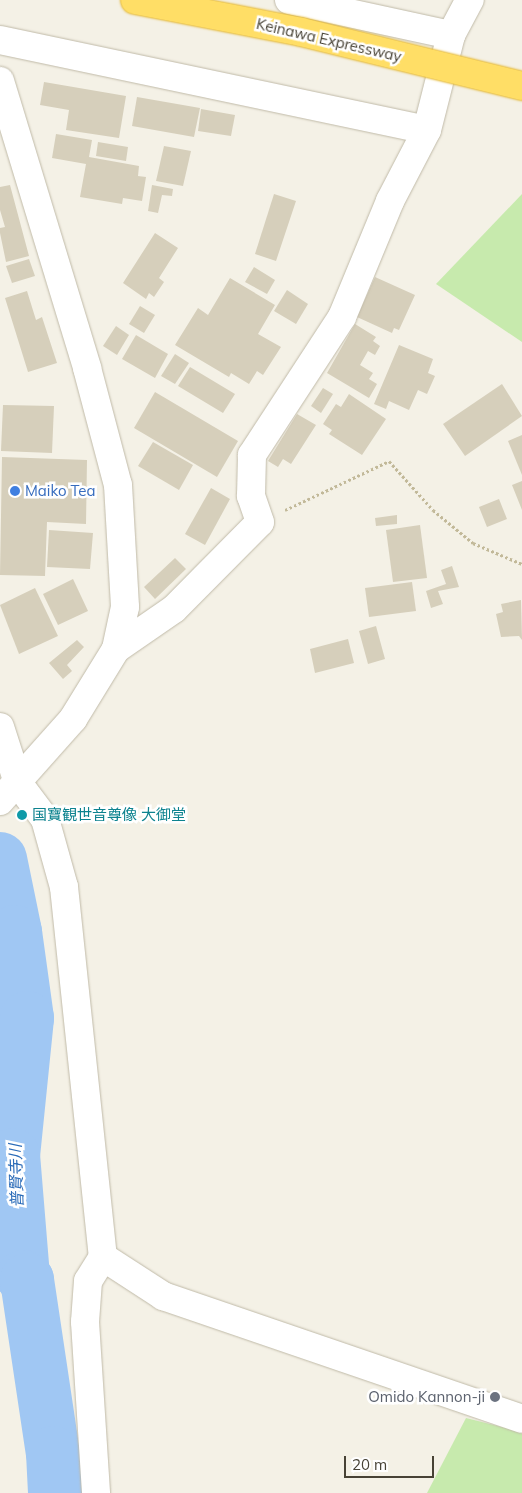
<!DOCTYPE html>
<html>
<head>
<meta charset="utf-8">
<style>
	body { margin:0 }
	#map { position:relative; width:522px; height:1493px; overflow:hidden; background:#f4f1e6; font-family:Mulish,"Noto Sans JP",sans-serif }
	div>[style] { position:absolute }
	.green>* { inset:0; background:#c7eaad }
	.river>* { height:54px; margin:-27px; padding:0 27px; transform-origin:27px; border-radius:27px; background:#a0c7f3 }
	.building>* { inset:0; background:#d6cfbb }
	.path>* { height:3px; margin-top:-1.5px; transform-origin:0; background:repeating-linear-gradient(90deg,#c2b999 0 2.5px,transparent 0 5px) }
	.roads { filter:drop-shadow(0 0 1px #c0baa8) drop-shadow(0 0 1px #c0baa8) }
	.minor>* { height:28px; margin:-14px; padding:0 14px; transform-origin:14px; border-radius:14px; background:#fff }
	.bridges { filter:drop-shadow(0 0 1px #e4b731) drop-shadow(0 0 1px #e4b731) }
	.motorway-bridge>* { height:28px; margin:-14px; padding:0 14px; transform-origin:14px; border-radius:14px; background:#ffde66 }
	.dots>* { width:14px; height:14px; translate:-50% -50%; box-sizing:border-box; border:2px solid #fff; border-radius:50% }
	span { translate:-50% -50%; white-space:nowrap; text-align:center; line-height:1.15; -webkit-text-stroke:5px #fff; paint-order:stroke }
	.street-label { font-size:15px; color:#474235 }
	.shop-label { font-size:15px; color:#366cbe }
	.left { translate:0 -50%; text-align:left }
	.culture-label { font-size:15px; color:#0d838f }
	.worship-label { font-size:15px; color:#5b616d }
	.right { translate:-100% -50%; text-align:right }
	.water-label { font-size:16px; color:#2a6bb8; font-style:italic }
	.scale { position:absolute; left:344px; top:1456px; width:90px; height:22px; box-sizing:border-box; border:2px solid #474235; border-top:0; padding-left:6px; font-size:15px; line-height:18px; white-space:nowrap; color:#474235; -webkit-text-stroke:4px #fff; paint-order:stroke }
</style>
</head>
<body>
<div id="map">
	<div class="green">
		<i style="clip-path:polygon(522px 194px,522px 342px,436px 284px)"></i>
		<i style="clip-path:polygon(466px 1418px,522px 1432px,522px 1493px,427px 1493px)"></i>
	</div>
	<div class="river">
		<i style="left:0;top:859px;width:75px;rotate:78.4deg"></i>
		<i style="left:15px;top:932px;width:87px;rotate:82.1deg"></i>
		<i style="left:27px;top:1018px;width:138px;rotate:95.8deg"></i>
		<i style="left:13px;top:1155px;width:122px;rotate:85.3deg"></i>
		<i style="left:23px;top:1277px;width:5px;rotate:37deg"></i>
		<i style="left:27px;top:1280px;width:175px;rotate:81.5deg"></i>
		<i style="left:53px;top:1453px;width:40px;rotate:87.1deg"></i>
	</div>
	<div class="building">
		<i style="clip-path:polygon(44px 82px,126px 96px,119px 138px,66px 130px,69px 110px,40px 105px)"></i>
		<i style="clip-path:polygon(137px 97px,200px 108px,194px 137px,132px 126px)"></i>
		<i style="clip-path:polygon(201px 109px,235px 115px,231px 136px,198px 131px)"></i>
		<i style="clip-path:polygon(56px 134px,92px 140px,89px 157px,139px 166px,138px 176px,146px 177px,142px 201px,123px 198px,122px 204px,80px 197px,86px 164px,52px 158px)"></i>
		<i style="clip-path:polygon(98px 142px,128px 147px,126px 161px,96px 156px)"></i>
		<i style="clip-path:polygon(164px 146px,191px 151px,183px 186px,156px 181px)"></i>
		<i style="clip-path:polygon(10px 185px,29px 256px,6px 262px,0 233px,0 228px,5px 227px,0 210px,0 187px)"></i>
		<i style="clip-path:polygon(152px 185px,173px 189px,172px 196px,162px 195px,158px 213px,148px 211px)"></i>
		<i style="clip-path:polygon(274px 194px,296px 201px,276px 261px,255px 254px)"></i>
		<i style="clip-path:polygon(155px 233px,178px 248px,159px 278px,164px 282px,154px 297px,149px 293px,146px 299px,123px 283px)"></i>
		<i style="clip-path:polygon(29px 259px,35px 276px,12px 283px,6px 266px)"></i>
		<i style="clip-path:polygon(254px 267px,275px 280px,267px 294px,245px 282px)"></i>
		<i style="clip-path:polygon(375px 277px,415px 295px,399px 330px,394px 328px,392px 333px,357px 317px)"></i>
		<i style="clip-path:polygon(230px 278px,275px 305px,258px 334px,281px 347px,263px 375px,257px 371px,249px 384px,231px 373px,229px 377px,175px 345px,198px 308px,208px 315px)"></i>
		<i style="clip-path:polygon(287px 290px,308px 304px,296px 324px,274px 311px)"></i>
		<i style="clip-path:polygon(27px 291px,36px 320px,42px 317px,57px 363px,28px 372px,5px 298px)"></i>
		<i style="clip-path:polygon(140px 306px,155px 315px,144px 333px,129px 324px)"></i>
		<i style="clip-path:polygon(355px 324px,376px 337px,373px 341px,380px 346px,375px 355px,368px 351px,360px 365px,373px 373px,369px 379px,377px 384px,369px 398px,327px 373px)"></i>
		<i style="clip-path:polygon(116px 326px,129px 335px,117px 355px,103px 346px)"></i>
		<i style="clip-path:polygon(136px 335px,168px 354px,155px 378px,122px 359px)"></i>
		<i style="clip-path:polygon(399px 345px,433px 359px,428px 373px,435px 376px,427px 394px,418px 390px,409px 410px,389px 401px,386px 409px,374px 404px)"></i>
		<i style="clip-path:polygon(175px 354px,189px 363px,175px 384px,161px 376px)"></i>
		<i style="clip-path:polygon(190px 367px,235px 394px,223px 413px,178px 386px)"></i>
		<i style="clip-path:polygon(502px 384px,522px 416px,465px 456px,443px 424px)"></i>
		<i style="clip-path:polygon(323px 388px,333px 394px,321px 413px,311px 406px)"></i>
		<i style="clip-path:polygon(155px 392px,238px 441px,217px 477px,134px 428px)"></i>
		<i style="clip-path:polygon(349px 394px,386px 419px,362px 455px,329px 434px,332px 430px,323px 424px,336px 404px,341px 407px)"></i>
		<i style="clip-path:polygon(3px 405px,54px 406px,52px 453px,1px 451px)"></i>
		<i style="clip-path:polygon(297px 414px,316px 425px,291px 464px,283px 459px,278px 467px,268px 461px)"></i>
		<i style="clip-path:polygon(522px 435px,522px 475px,508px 441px)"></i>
		<i style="clip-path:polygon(153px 442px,193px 465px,179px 490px,138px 466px)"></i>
		<i style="clip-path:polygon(2px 457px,87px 460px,86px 524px,47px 522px,45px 576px,0 575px)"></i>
		<i style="clip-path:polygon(522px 481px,522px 510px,512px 485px)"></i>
		<i style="clip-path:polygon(211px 488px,230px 499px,205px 545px,185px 534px)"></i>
		<i style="clip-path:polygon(499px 499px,507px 519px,487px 527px,479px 507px)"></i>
		<i style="clip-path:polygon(397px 515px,397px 524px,376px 526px,375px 518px)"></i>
		<i style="clip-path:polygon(420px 525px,427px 578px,393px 582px,386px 530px)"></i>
		<i style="clip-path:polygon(49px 530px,93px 533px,90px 569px,47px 567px)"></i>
		<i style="clip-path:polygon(175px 558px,186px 569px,155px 599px,144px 587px)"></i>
		<i style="clip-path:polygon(452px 566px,459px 587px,438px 591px,443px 604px,431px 608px,426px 591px,446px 584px,441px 570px)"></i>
		<i style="clip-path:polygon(73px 579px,88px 611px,58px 625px,43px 594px)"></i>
		<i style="clip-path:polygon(412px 582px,416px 611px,369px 617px,365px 588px)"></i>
		<i style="clip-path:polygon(35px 588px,58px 636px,19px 654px,0 605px)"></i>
		<i style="clip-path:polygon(521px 600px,522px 640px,519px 636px,501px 637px,496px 614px,503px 612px,501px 604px)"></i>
		<i style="clip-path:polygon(376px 626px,385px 659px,368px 664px,359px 631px)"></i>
		<i style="clip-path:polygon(348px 639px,354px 663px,315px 673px,310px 649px)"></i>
		<i style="clip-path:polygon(77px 640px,84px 647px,67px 665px,72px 671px,63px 679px,49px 663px)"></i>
	</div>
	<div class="path">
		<i style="left:285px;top:510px;width:115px;rotate:-25.2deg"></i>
		<i style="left:389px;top:461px;width:66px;rotate:48.1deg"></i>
		<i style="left:433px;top:510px;width:52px;rotate:39.5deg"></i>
		<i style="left:473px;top:543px;width:53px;rotate:23.2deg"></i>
	</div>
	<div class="roads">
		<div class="minor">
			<i style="left:289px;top:0;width:166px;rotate:12.2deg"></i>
			<i style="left:0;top:40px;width:436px;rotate:11.9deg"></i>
			<i style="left:0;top:81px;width:300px;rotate:73.1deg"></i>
			<i style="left:87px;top:368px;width:121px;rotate:75.2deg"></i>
			<i style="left:118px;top:485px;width:122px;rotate:86.7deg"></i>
			<i style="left:125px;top:607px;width:43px;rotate:102.1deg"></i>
			<i style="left:116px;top:649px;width:82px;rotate:121.6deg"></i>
			<i style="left:73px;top:719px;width:110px;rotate:131.7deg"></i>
			<i style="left:116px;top:649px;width:70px;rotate:-34.6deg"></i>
			<i style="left:174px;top:609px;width:122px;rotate:-45.3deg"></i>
			<i style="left:260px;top:522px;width:28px;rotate:-109deg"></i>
			<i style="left:251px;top:496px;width:41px;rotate:-88.6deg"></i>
			<i style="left:252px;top:455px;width:165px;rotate:-56.9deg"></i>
			<i style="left:342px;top:317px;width:126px;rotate:-67.5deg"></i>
			<i style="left:390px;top:201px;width:80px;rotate:-62.5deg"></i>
			<i style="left:427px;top:130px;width:98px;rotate:-75.8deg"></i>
			<i style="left:451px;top:35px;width:40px;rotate:-62deg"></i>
			<i style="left:0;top:727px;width:59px;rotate:72.2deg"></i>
			<i style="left:18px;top:783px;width:45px;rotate:53.1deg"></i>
			<i style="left:45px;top:819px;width:71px;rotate:74.4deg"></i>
			<i style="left:64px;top:887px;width:372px;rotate:84deg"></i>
			<i style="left:103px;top:1257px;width:28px;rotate:122deg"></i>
			<i style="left:88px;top:1281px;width:41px;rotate:94.2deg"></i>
			<i style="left:85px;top:1322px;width:171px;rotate:86.3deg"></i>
			<i style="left:103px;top:1257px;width:72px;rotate:33deg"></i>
			<i style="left:163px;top:1296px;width:379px;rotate:18.9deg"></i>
		</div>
	</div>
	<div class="bridges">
		<div class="motorway-bridge">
			<i style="left:135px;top:0;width:169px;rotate:10.9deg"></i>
			<i style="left:301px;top:32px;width:228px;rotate:13.7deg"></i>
		</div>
	</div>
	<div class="dots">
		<i style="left:15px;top:491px;background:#3f7fe0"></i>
		<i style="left:22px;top:815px;background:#0f9aa8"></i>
		<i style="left:495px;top:1397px;background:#6b7280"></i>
	</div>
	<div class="street-label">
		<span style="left:329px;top:40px;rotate:13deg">Keinawa Expressway</span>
	</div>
	<div class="shop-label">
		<span class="left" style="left:25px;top:491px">Maiko Tea</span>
	</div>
	<div class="culture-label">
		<span class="left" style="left:32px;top:815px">国寶観世音尊像 大御堂</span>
	</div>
	<div class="worship-label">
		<span class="right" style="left:485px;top:1397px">Omido Kannon-ji</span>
	</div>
	<div class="water-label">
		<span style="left:16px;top:1176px;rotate:-92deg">普賢寺川</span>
	</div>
	<div class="scale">20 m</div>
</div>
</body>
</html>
